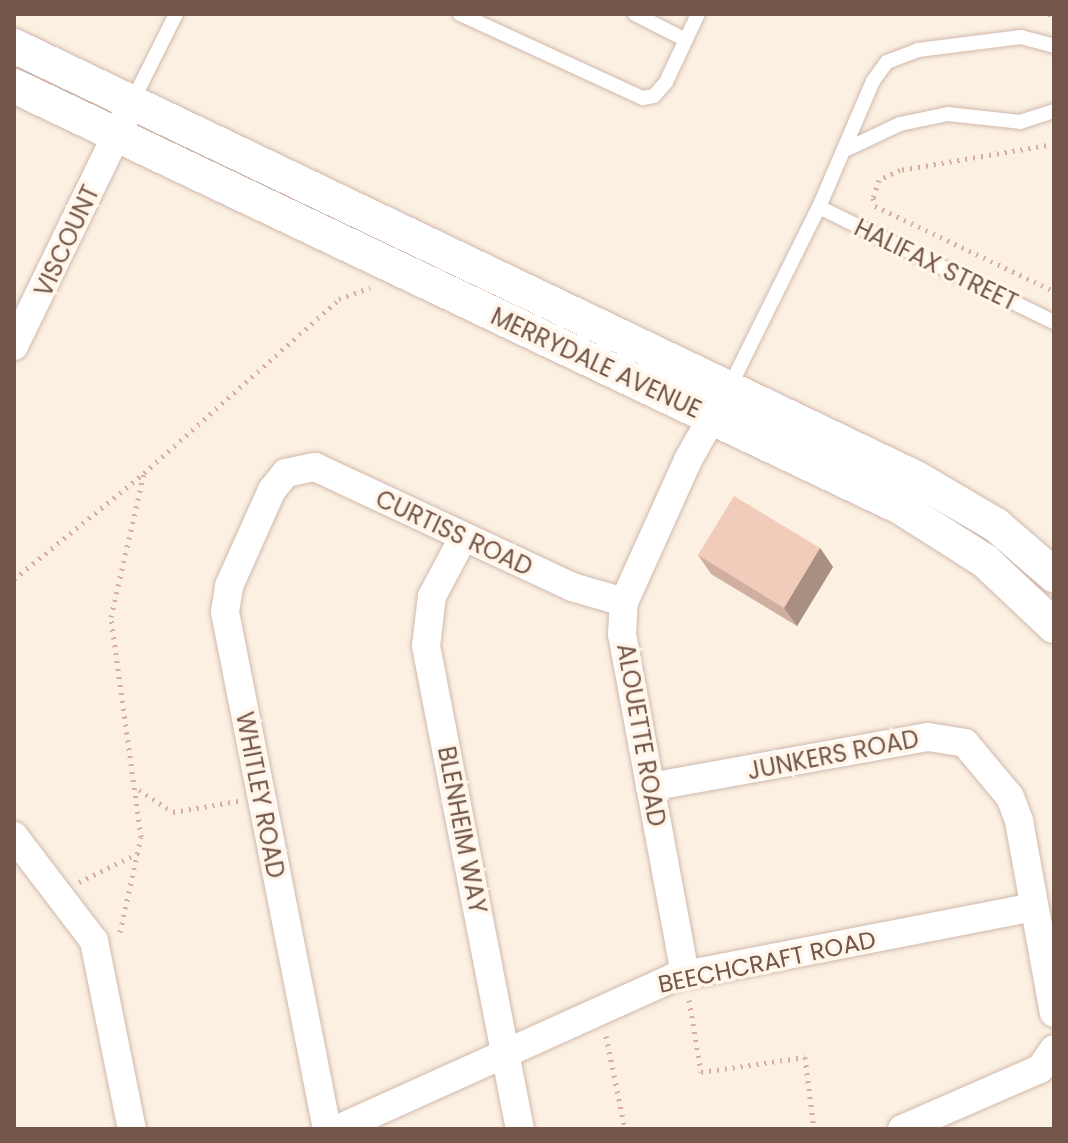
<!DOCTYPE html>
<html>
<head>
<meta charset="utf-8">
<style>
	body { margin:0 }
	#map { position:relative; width:1068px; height:1143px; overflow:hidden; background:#fcf0e3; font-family:Poppins,sans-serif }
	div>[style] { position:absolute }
	.path>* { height:5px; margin-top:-2.5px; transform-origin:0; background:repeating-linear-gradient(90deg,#d7af9e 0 2px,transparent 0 8px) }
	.roads { filter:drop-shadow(0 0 2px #d0b9ac) drop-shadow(0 0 2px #d0b9ac) }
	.service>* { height:14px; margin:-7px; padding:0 7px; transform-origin:7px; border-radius:7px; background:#fff }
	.minor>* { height:28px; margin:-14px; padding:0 14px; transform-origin:14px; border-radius:14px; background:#fff }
	.tertiary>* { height:34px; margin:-17px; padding:0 17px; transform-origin:17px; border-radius:17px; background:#fff }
	.wall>* { inset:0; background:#d0afa0 }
	.shaded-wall>* { inset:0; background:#a98f82 }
	.building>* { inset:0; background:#f2ccba }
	span { translate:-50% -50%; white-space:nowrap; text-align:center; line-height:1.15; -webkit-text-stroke:7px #fff5e9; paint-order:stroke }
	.street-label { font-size:24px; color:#745549 }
	.frame { position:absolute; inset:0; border:16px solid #745549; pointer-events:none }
</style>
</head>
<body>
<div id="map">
	<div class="path">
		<i style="left:1049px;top:14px;width:5px;rotate:22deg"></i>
		<i style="left:1054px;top:144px;width:156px;rotate:170.4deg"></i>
		<i style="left:900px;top:170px;width:23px;rotate:155deg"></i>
		<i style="left:879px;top:180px;width:19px;rotate:108deg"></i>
		<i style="left:873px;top:198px;width:8px;rotate:76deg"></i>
		<i style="left:875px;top:206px;width:198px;rotate:25.4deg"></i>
		<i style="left:14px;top:579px;width:166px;rotate:-39.1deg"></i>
		<i style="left:139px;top:790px;width:40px;rotate:32.9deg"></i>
		<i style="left:173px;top:812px;width:66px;rotate:-9.6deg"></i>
		<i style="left:79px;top:882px;width:67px;rotate:-25.8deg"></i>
		<i style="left:120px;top:932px;width:97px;rotate:-77.5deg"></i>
		<i style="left:141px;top:837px;width:222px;rotate:-97.8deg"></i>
		<i style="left:111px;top:617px;width:148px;rotate:-77.1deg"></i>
		<i style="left:144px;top:473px;width:261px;rotate:-41.7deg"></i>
		<i style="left:339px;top:299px;width:33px;rotate:-20deg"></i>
		<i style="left:689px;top:1000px;width:73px;rotate:80.5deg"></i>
		<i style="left:701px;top:1072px;width:105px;rotate:-8.2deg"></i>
		<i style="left:805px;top:1057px;width:73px;rotate:82.9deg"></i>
		<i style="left:606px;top:1036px;width:95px;rotate:78.5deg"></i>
	</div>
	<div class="roads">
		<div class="service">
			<i style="left:460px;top:14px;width:201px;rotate:24.7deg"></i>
			<i style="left:643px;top:98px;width:11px;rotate:-10deg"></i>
			<i style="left:654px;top:96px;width:18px;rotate:-49deg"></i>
			<i style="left:666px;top:82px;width:75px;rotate:-64.8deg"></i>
			<i style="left:635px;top:14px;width:57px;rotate:27deg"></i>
			<i style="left:132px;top:102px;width:98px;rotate:-63.4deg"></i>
			<i style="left:845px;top:150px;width:61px;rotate:-25.3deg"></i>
			<i style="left:900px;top:124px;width:49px;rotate:-11.8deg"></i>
			<i style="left:948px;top:114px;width:72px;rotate:6.3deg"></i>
			<i style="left:1020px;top:122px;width:36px;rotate:-18deg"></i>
			<i style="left:819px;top:207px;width:262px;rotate:26.1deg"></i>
			<i style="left:729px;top:388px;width:202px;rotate:-63.6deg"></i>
			<i style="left:819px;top:207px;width:137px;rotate:-66.8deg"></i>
			<i style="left:873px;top:81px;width:24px;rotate:-54deg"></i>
			<i style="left:887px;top:62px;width:33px;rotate:-21deg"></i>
			<i style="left:918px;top:50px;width:104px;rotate:-7.2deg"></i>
			<i style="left:1021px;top:37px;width:34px;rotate:15deg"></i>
		</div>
		<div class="minor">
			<i style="left:14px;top:346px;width:254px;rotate:-64.1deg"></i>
			<i style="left:463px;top:538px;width:66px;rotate:118.1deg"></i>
			<i style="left:432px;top:596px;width:50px;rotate:96.8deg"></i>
			<i style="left:426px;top:646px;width:492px;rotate:79deg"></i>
			<i style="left:650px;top:787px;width:282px;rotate:-10.2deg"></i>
			<i style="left:928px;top:737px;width:37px;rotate:9deg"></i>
			<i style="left:965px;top:743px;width:70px;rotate:50.2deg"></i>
			<i style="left:1010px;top:797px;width:26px;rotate:69deg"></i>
			<i style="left:1019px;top:821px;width:195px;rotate:79.7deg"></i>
			<i style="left:14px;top:836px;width:132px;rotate:52.7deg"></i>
			<i style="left:94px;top:941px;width:192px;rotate:78.6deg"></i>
			<i style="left:685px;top:974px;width:345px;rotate:-100.5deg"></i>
			<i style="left:622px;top:635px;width:33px;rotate:-87deg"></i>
			<i style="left:624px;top:602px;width:156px;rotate:-65.7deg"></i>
			<i style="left:688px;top:460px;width:69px;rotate:-60.5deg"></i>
			<i style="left:327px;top:1129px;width:527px;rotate:-101.16deg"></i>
			<i style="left:225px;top:612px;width:26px;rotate:-81deg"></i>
			<i style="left:229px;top:586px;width:105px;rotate:-65.9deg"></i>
			<i style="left:272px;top:490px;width:22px;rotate:-51deg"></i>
			<i style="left:286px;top:473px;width:30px;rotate:-12deg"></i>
			<i style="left:315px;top:467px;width:284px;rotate:25deg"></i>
			<i style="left:572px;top:587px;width:54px;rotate:16.1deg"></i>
			<i style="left:338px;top:1129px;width:369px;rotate:-24.3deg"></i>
			<i style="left:674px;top:977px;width:366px;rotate:-11deg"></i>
			<i style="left:902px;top:1129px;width:150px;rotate:-23.5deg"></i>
			<i style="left:1040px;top:1069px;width:24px;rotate:-55deg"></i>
		</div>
		<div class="tertiary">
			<i style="left:14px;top:46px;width:1000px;rotate:25.59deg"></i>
			<i style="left:916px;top:478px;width:93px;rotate:30.4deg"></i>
			<i style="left:996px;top:525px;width:77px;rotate:40.8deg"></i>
			<i style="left:14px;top:86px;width:981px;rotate:25.42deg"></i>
			<i style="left:900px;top:507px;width:101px;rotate:32.4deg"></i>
			<i style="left:985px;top:561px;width:95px;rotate:43.3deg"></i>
		</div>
	</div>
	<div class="wall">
		<i style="clip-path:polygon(820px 548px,833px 567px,797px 626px,711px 574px,698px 555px)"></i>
	</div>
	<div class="shaded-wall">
		<i style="clip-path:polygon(820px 548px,833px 567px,797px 626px,784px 608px)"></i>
	</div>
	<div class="building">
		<i style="clip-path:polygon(734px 496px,820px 548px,784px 608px,698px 555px)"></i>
	</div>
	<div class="street-label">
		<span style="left:67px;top:241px;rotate:-65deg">VISCOUNT</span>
		<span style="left:936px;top:265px;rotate:26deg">HALIFAX STREET</span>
		<span style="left:596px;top:363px;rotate:25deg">MERRYDALE AVENUE</span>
		<span style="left:454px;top:533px;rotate:25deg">CURTISS ROAD</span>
		<span style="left:641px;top:735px;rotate:80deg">ALOUETTE ROAD</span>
		<span style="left:833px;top:755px;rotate:-11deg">JUNKERS ROAD</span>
		<span style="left:260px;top:795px;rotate:79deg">WHITLEY ROAD</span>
		<span style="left:462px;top:830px;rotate:79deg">BLENHEIM WAY</span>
		<span style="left:767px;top:962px;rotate:-12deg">BEECHCRAFT ROAD</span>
	</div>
	<div class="frame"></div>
</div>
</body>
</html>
